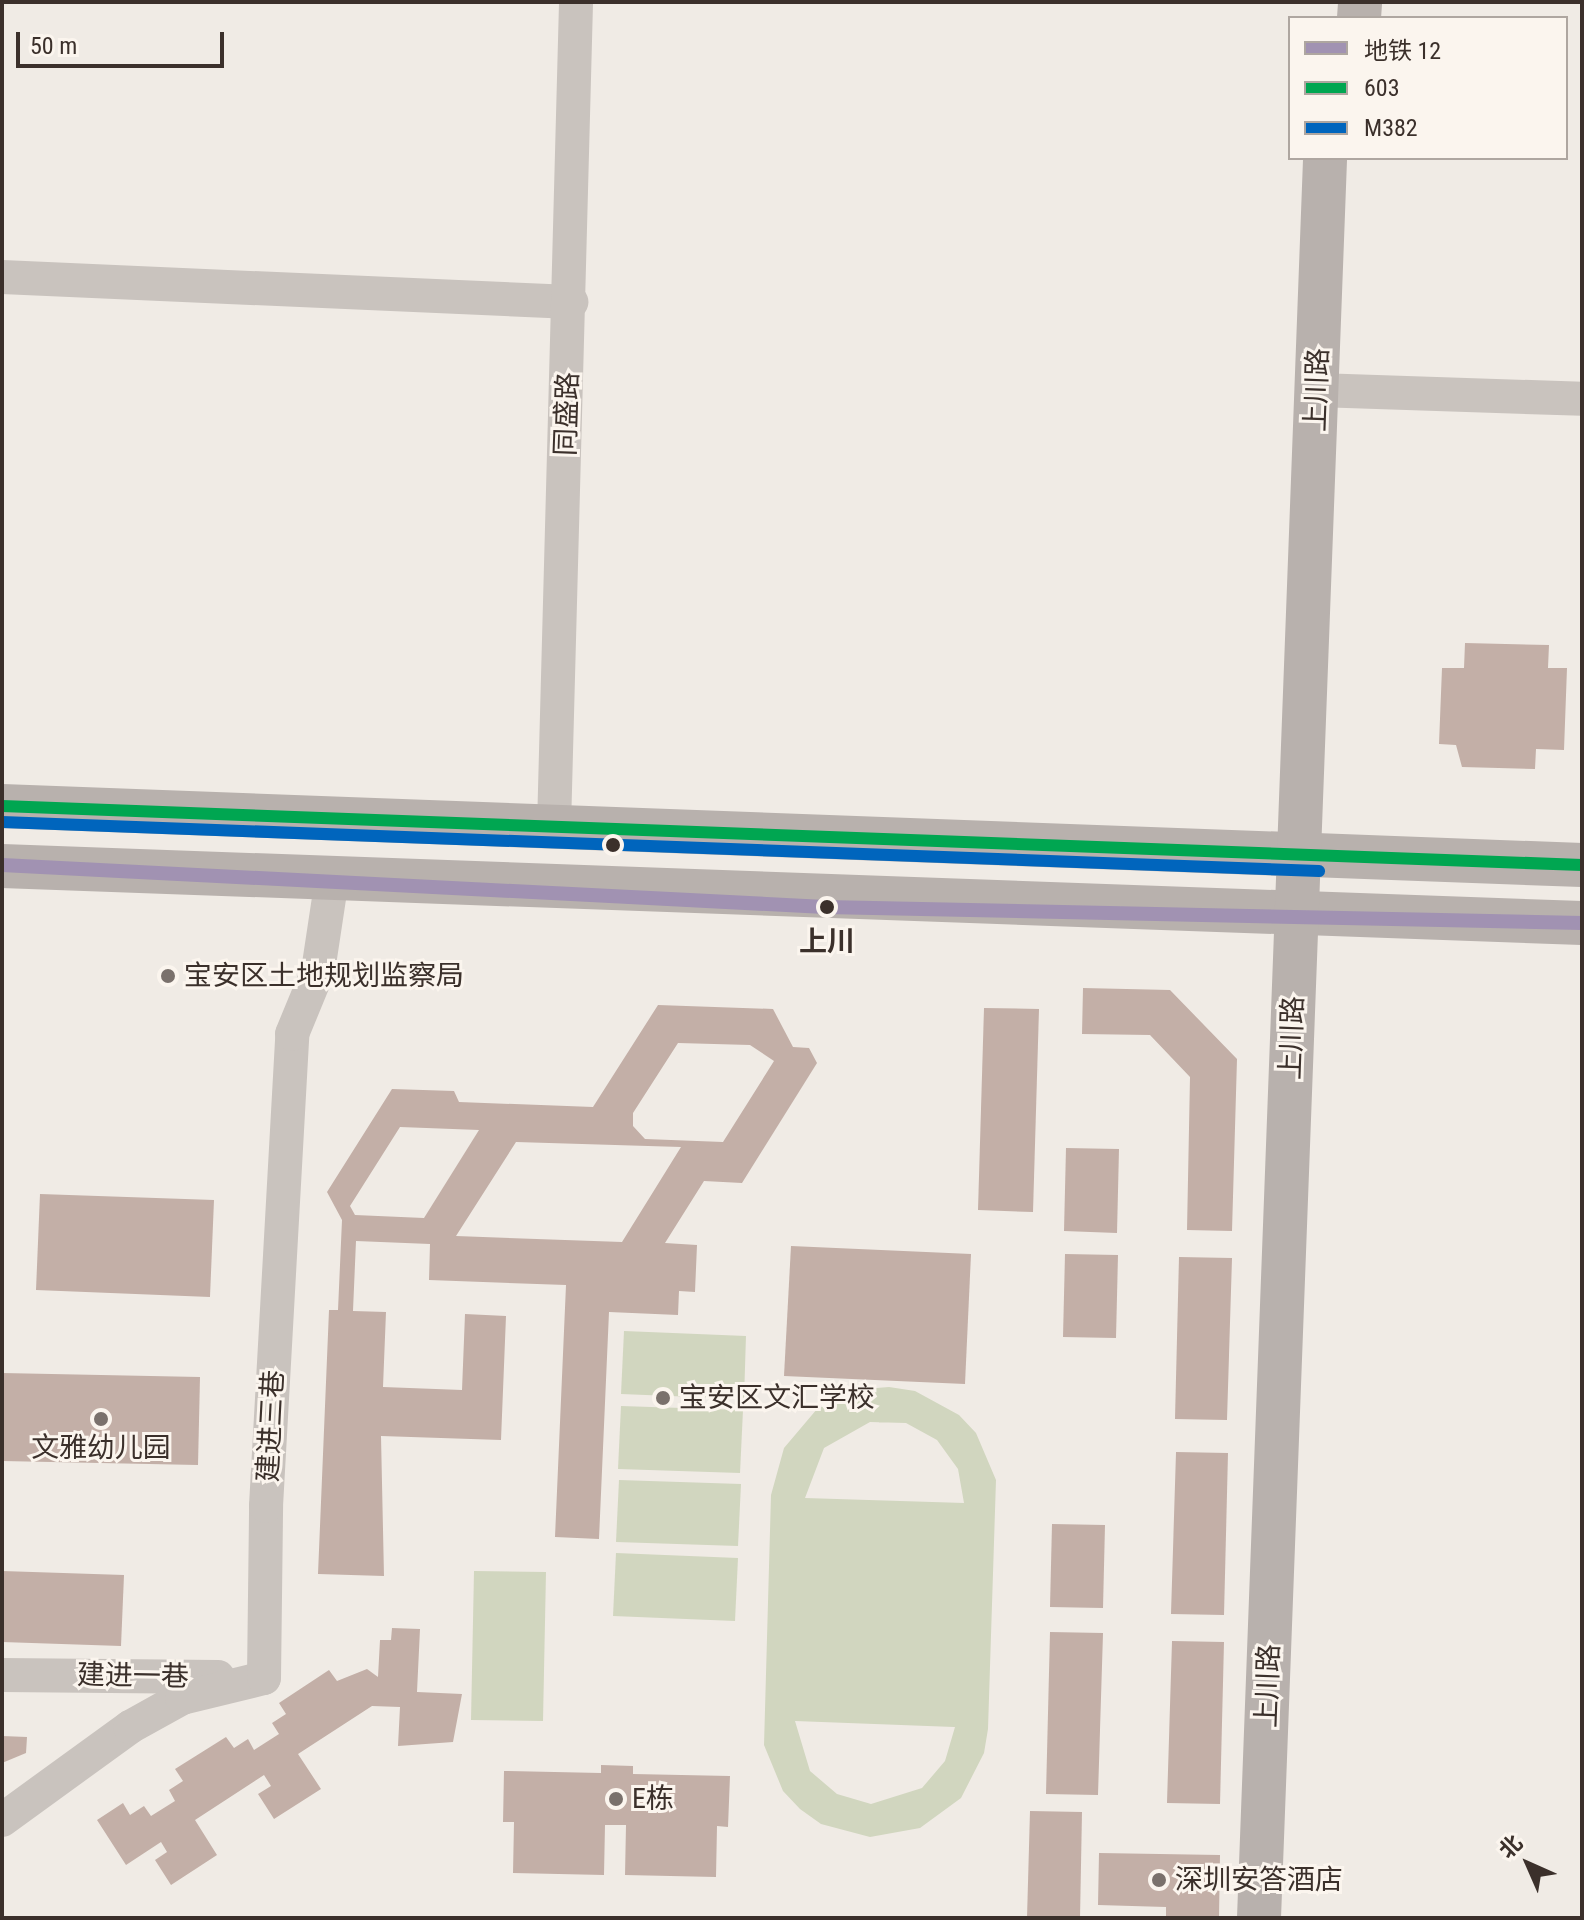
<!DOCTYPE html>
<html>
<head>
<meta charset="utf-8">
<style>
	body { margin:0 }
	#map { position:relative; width:1584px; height:1920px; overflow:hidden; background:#f0ebe5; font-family:"Roboto Condensed","Noto Sans SC",sans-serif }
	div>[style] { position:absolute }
	.green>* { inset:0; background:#d1d6bf }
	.building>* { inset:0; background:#c3afa7 }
	.minor>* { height:34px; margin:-17px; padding:0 17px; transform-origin:17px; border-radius:17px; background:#c9c3be }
	.major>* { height:44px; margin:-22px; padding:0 22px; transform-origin:22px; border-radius:22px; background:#b8b1ad }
	.bus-1>* { height:12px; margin:-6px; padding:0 6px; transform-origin:6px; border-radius:6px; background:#00a651 }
	.bus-2>* { height:12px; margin:-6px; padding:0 6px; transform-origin:6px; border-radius:6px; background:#0065bd }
	.metro-1>* { height:14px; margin:-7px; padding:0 7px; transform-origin:7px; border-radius:7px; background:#a192b2 }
	.dots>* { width:22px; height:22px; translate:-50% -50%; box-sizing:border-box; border:4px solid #fbf5ee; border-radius:50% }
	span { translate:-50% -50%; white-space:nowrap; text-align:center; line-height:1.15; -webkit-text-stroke:6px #fbf5ee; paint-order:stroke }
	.street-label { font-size:28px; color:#3b302b }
	.stop-label { font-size:28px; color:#3b302b; font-weight:700 }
	.poi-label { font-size:28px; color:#3b302b }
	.left { translate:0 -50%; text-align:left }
	.frame { position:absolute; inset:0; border:4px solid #3b302b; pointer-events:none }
	.legend { position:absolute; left:1288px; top:16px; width:280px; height:144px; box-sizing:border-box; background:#fbf5ee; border:2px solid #aea6a0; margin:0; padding:10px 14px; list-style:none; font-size:24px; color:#3b302b }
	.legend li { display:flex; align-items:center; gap:16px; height:40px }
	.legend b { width:40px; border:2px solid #aea6a0 }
	.north { position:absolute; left:1488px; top:1824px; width:80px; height:80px; -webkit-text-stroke:6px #fbf5ee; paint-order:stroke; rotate:315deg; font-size:22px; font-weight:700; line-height:32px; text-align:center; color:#3b302b }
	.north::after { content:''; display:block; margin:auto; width:28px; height:36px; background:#3b302b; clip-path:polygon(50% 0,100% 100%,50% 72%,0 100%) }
	.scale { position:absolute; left:16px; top:32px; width:208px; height:36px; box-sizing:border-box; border:4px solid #3b302b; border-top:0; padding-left:10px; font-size:24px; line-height:28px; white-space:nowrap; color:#3b302b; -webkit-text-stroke:6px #fbf5ee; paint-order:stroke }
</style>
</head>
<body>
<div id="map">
	<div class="green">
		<i style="clip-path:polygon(624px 1331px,746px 1336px,744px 1399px,621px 1394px)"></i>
		<i style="clip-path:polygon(evenodd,889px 1387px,915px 1391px,959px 1415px,976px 1433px,996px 1480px,988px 1729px,984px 1753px,961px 1798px,920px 1828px,870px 1837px,821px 1824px,800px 1809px,783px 1791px,764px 1745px,771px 1495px,784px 1448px,817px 1409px,864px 1389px,889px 1387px,870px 1422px,906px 1423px,937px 1440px,958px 1469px,964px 1503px,805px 1498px,824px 1448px,870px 1422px,889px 1387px,795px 1721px,954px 1727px,955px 1727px,945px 1761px,922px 1788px,871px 1804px,837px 1794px,810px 1771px,795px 1721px)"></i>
		<i style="clip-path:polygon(621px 1406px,743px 1410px,740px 1473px,618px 1469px)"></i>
		<i style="clip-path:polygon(619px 1480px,741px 1484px,738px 1546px,616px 1542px)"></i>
		<i style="clip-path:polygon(616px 1553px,738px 1558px,735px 1621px,613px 1616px)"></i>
		<i style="clip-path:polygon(474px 1571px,546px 1572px,543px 1721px,471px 1720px)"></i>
	</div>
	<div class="building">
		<i style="clip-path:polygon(1465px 643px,1549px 645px,1548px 668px,1567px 668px,1564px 750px,1536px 749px,1535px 769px,1462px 767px,1456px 745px,1439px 744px,1442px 668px,1464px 668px)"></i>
		<i style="clip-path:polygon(1083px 988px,1170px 990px,1237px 1059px,1232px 1231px,1187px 1230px,1190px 1077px,1150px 1035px,1082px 1034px)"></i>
		<i style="clip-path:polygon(evenodd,658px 1005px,773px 1009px,793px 1047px,809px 1048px,817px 1063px,742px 1183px,704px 1181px,665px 1243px,697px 1245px,695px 1292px,679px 1291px,678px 1315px,609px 1312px,599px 1539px,555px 1537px,566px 1285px,429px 1280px,430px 1244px,356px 1241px,353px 1311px,386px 1312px,383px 1387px,462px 1390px,465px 1314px,506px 1316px,501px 1440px,381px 1436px,384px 1576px,318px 1574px,329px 1310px,338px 1310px,342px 1220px,327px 1192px,392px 1089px,454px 1091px,459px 1102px,593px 1107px,658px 1005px,678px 1043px,750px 1045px,774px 1061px,723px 1142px,645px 1139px,633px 1126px,633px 1113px,678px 1043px,658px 1005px,400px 1127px,479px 1130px,424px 1218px,355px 1215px,350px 1206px,400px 1127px,658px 1005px,516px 1142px,681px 1147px,622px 1242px,456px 1236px,516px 1142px)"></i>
		<i style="clip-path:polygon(984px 1008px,1039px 1009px,1033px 1212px,978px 1210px)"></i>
		<i style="clip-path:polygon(1066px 1148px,1119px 1149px,1117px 1233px,1064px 1231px)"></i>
		<i style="clip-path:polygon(40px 1194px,214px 1200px,210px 1297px,36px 1290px)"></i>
		<i style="clip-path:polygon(791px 1246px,971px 1254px,965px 1384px,784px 1376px)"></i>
		<i style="clip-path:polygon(1065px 1254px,1118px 1255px,1116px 1338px,1063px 1337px)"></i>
		<i style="clip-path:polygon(1179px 1257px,1232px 1258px,1227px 1420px,1175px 1419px)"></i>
		<i style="clip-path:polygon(2px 1373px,200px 1377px,198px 1465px,2px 1461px)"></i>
		<i style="clip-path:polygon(1176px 1452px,1228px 1453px,1224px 1615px,1171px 1614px)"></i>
		<i style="clip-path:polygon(1052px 1524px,1105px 1525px,1103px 1608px,1050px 1607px)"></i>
		<i style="clip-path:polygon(2px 1571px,124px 1575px,121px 1646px,2px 1642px)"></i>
		<i style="clip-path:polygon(392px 1628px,420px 1629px,417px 1692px,462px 1694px,453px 1742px,398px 1746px,400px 1707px,372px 1706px,298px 1754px,321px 1789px,274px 1819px,258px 1794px,271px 1786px,264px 1775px,195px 1820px,217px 1855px,171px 1885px,155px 1860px,167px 1852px,161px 1842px,126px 1865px,97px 1820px,123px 1803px,130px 1815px,144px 1806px,151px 1816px,175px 1801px,169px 1790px,183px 1781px,175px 1769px,226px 1737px,234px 1748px,248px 1739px,254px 1750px,279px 1734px,272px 1723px,286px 1714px,279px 1703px,329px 1670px,337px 1681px,367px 1669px,378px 1677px,380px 1640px,391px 1640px)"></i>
		<i style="clip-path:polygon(1050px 1632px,1103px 1633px,1098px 1795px,1046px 1794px)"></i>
		<i style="clip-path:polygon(1172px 1641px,1224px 1642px,1220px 1804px,1167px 1803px)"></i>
		<i style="clip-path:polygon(2px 1736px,27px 1737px,26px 1753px,2px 1763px)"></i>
		<i style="clip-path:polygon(601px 1765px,633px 1766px,633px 1774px,730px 1776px,728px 1827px,717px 1826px,716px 1877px,625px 1875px,626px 1825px,605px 1825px,604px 1875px,513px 1873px,514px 1822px,503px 1822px,504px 1771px,601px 1773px)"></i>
		<i style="clip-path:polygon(1030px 1811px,1082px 1812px,1080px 1918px,1027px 1918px)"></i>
		<i style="clip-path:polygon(1099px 1853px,1220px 1855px,1219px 1918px,1166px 1918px,1166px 1907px,1098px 1905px)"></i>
	</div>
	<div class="minor">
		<i style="left:2px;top:277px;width:570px;rotate:2.52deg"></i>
		<i style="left:1317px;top:390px;width:265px;rotate:1.9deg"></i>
		<i style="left:554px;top:827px;width:825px;rotate:-88.47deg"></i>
		<i style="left:2px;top:1675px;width:216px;rotate:0.5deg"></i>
		<i style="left:2px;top:1820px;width:158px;rotate:-36deg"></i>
		<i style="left:130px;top:1727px;width:60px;rotate:-29.1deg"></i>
		<i style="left:182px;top:1698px;width:84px;rotate:-13.7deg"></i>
		<i style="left:264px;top:1678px;width:172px;rotate:-89.3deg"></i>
		<i style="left:266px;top:1506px;width:473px;rotate:-86.8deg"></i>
		<i style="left:292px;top:1034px;width:68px;rotate:-67.6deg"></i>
		<i style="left:318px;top:971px;width:94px;rotate:-81.4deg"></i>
	</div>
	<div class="major">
		<i style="left:1359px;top:18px;width:16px;rotate:-86deg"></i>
		<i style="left:2px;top:806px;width:1581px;rotate:2.14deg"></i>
		<i style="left:2px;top:866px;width:1581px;rotate:2.07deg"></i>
		<i style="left:1259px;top:1918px;width:1761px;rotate:-87.85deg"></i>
	</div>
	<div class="bus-1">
		<i style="left:2px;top:806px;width:1581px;rotate:2.14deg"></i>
	</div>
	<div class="bus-2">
		<i style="left:2px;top:822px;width:1318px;rotate:2.13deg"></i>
	</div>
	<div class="metro-1">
		<i style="left:2px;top:865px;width:824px;rotate:2.92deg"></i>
		<i style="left:825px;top:907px;width:757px;rotate:1.21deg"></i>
	</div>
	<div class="dots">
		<i style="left:613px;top:845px;background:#3b302b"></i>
		<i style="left:827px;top:907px;background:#3b302b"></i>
		<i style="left:168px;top:976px;background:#7a716c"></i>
		<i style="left:663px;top:1398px;background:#7a716c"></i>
		<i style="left:101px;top:1419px;background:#7a716c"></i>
		<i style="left:616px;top:1799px;background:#7a716c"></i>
		<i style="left:1159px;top:1880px;background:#7a716c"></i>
	</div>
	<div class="street-label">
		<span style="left:1317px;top:390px;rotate:-88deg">上川路</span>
		<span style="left:567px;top:414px;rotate:-88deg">同盛路</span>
		<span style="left:1292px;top:1038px;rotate:-88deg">上川路</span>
		<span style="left:271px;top:1426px;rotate:-87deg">建进三巷</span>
		<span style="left:133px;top:1676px;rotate:1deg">建进一巷</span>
		<span style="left:1268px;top:1686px;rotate:-88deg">上川路</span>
	</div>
	<div class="stop-label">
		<span style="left:827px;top:942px">上川</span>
	</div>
	<div class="poi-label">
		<span class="left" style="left:184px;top:976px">宝安区土地规划监察局</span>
		<span class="left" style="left:679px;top:1398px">宝安区文汇学校</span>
		<span style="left:101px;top:1448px">文雅幼儿园</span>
		<span class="left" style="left:632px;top:1799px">E栋</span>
		<span class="left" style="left:1175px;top:1880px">深圳安答酒店</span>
	</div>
	<div class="frame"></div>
	<ul class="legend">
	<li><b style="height:10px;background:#a192b2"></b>地铁 12</li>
	<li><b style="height:10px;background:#00a651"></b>603</li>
	<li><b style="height:10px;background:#0065bd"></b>M382</li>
	</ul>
	<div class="north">北</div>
	<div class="scale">50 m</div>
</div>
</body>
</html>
